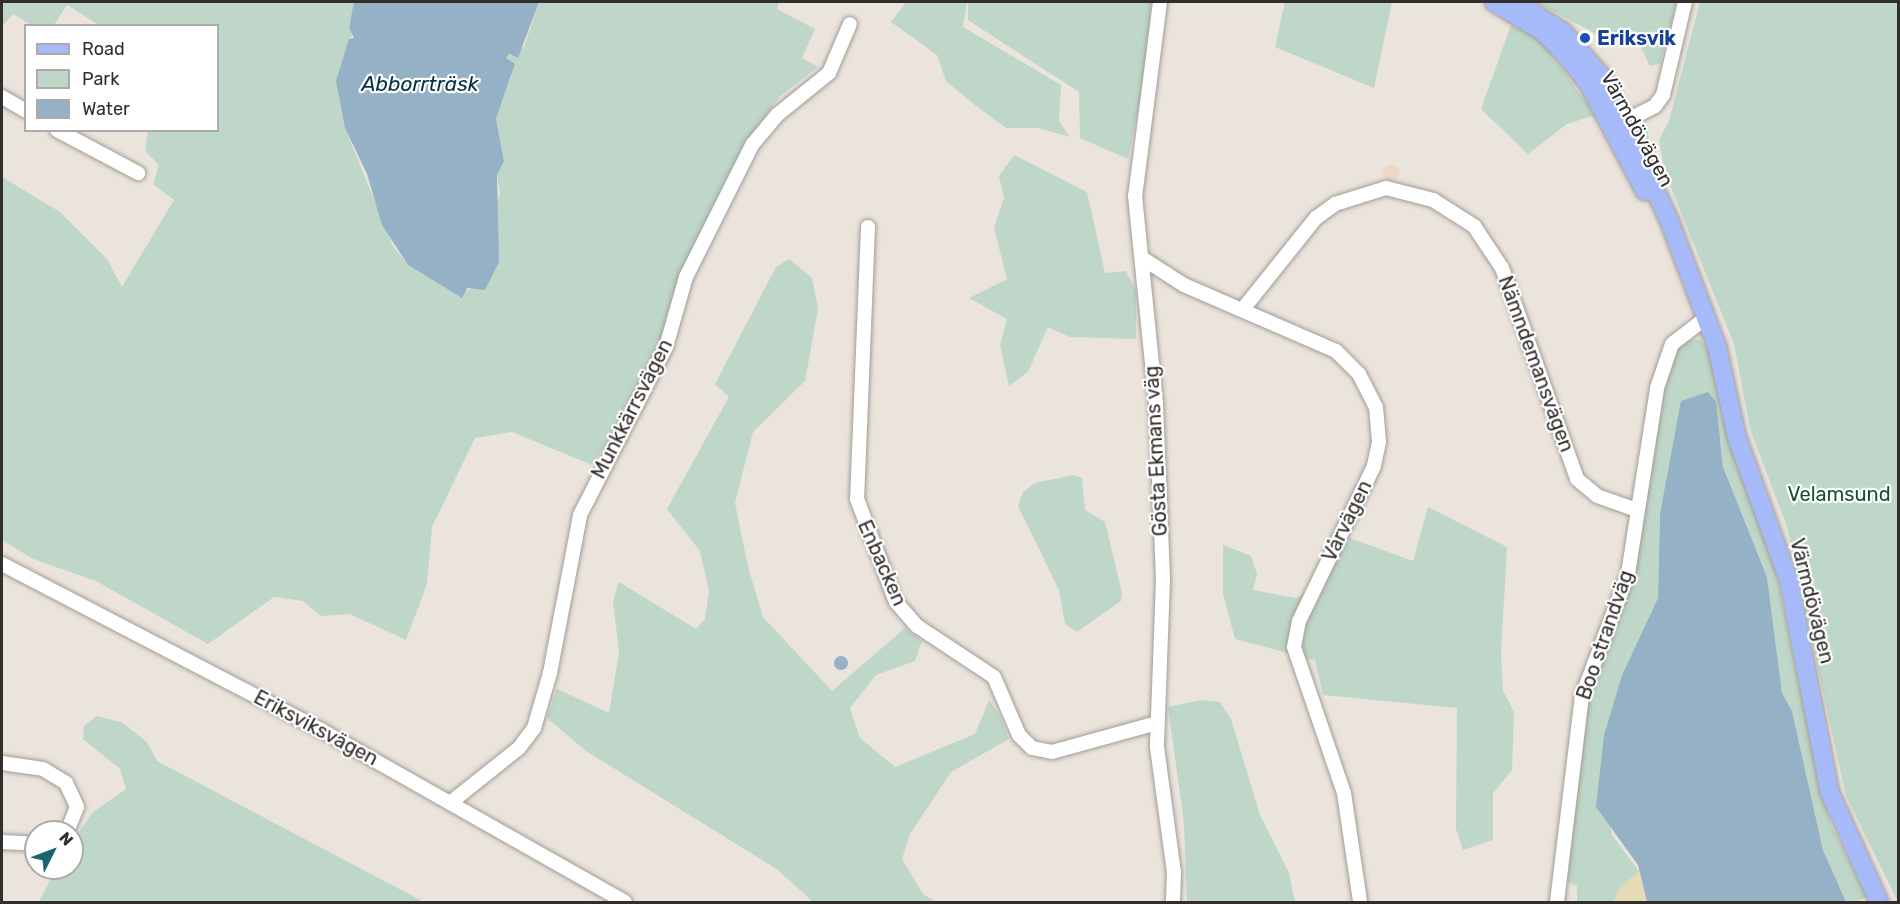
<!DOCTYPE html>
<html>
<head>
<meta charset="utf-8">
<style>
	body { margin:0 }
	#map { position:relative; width:1900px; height:904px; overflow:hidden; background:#eae4dd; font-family:Rubik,sans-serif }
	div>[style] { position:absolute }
	.industrial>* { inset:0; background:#ecd7c9 }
	.round { border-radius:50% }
	.green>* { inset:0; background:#bed7c8 }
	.sand>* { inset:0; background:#e5dcb7 }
	.water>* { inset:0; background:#95b1c6 }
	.roads { filter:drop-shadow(0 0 2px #a29d95) drop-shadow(0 0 2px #a29d95) }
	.minor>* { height:14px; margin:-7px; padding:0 7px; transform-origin:7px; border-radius:7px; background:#fff }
	.major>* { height:18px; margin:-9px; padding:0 9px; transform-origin:9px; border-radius:9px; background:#a6b9f8 }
	.dots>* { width:16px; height:16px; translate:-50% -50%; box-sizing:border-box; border:3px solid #fff; border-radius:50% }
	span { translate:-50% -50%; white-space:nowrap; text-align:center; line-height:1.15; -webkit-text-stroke:4.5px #fff; paint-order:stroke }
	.transit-label { font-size:20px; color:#164399; font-weight:700 }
	.left { translate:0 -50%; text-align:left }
	.street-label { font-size:20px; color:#312e2b }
	.park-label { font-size:20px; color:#174e34 }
	.water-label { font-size:21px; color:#092f46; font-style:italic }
	.frame { position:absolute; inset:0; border:3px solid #312e2b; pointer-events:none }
	.legend { position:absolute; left:24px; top:24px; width:195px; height:108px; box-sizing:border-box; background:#fff; border:2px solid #adabaa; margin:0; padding:8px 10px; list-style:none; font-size:18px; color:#312e2b }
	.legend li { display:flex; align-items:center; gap:12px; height:30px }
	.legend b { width:30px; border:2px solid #adabaa }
	.north { position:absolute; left:24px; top:820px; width:60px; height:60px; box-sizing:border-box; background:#fff; border:2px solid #adabaa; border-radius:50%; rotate:48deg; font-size:16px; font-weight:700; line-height:24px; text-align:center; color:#312e2b }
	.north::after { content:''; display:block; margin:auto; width:21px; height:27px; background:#18636f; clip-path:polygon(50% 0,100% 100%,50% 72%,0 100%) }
</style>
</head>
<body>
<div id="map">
	<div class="industrial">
		<i class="round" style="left:1383px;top:165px;width:16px;height:16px"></i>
	</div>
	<div class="green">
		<i style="clip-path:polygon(2px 2px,354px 2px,345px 128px,393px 246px,408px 265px,462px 298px,463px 291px,471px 289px,500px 193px,497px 175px,504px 161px,496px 119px,513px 72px,506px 58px,524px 47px,539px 2px,779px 2px,777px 9px,815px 29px,802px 58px,818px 67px,779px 97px,745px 145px,631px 408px,592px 465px,512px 432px,475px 438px,432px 527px,427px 584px,406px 640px,350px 614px,321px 616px,303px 601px,274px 597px,208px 644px,96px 581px,33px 559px,2px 540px,2px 177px,60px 212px,107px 259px,122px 287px,174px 200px,153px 184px,159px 165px,145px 151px,148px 131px,218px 130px,218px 26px,99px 25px,67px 5px,54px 25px,31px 25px,13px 14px,2px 26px)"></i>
		<i style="clip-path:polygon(906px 2px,967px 2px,963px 27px,1061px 85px,1059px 121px,1070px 137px,1038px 128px,1006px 128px,975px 105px,946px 81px,937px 55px,891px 22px)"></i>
		<i style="clip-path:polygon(968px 2px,1151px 2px,1146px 71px,1128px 159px,1080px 138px,1079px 92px,968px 20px)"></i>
		<i style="clip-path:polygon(1285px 2px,1392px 2px,1374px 88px,1275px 47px)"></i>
		<i style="clip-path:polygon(1535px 2px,1646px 3px,1677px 2px,1660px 64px,1650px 66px,1633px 31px,1606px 39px)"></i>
		<i style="clip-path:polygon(1700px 2px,1898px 2px,1898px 902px,1846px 796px,1787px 527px,1750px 429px,1734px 344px,1664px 170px,1659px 140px,1669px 121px)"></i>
		<i style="clip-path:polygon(1511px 25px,1541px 39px,1595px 115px,1567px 124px,1528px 154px,1481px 109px)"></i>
		<i style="clip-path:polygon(1647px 124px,1650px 150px,1645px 154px,1641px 136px)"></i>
		<i style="clip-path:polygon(1014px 155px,1087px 192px,1105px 273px,1126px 271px,1136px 291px,1136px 339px,1070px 337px,1048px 327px,1028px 372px,1009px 386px,1000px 345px,1007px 319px,969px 298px,1007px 279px,994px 228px,1004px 198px,999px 176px)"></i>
		<i style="clip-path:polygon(789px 259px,812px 278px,818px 309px,805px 381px,753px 432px,735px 503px,748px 567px,763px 617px,832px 691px,905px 628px,922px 641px,915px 661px,876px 675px,850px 708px,860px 738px,895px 767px,975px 734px,989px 700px,999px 714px,1009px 739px,951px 772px,910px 834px,902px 859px,923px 894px,936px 902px,813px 902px,778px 870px,586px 751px,547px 718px,557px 689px,609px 713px,619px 652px,613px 601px,619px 582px,696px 629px,705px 619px,709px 591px,700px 551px,667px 509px,729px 397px,715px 384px,776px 267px)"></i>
		<i style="clip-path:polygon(1700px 339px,1709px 350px,1738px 467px,1771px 549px,1819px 781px,1831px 825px,1867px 897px,1855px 902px,1846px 902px,1823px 850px,1792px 711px,1782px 693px,1767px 577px,1723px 467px,1721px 442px,1660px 514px,1658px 598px,1622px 675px,1604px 735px,1602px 771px,1612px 835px,1639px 871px,1613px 902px,1577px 902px,1577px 886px,1563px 879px,1586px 700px,1632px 583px,1670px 356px,1683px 342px)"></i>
		<i style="clip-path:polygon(1073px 475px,1082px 478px,1085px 510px,1105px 522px,1122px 593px,1121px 601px,1077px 632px,1065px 624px,1059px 590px,1018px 506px,1023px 492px,1035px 483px)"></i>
		<i style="clip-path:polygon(1428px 507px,1507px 547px,1501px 653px,1503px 691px,1514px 712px,1512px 770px,1493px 793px,1493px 840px,1463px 850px,1456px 829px,1457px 708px,1323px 695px,1315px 660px,1235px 639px,1223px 594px,1223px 545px,1251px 556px,1257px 574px,1253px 590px,1296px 598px,1321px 584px,1344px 536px,1413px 561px)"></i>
		<i style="clip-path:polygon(1201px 700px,1220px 702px,1231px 719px,1260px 815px,1289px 873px,1295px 902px,1187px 902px,1184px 823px,1168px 707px)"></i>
		<i style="clip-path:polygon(97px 716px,123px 723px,147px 742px,157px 761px,424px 902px,39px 902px,56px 868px,72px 868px,72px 842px,93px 812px,126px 789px,120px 769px,83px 739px,84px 726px)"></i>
	</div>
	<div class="sand">
		<i style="clip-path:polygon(1639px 871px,1647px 902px,1613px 902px,1619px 888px)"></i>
	</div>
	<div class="water">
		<i style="clip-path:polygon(354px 2px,539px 2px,518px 58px,510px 54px,506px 58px,515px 64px,496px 119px,504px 161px,497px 175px,499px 262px,485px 290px,467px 288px,462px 298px,408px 265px,382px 225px,367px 174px,345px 128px,336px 81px,349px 39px,354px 38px,349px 28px)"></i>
		<i style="clip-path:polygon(1708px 392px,1716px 402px,1723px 467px,1767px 577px,1782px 693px,1792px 711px,1823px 850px,1846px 902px,1647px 902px,1638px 865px,1596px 807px,1604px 735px,1622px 675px,1658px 598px,1660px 514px,1681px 401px)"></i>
		<i class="round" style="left:834px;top:656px;width:14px;height:14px"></i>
	</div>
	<div class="roads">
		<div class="minor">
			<i style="left:1160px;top:2px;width:196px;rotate:97.3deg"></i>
			<i style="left:1135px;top:196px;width:209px;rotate:84.2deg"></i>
			<i style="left:1156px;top:404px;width:176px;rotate:87.7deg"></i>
			<i style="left:1163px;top:580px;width:167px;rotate:92.1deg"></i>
			<i style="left:1157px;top:747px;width:126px;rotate:82.3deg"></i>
			<i style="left:1174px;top:872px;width:30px;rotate:92deg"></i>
			<i style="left:2px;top:97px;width:28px;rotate:30deg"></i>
			<i style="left:1616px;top:126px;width:44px;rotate:-27.1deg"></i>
			<i style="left:1655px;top:106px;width:14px;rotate:-54deg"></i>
			<i style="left:1663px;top:95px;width:96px;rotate:-76.7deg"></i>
			<i style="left:57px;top:130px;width:92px;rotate:28deg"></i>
			<i style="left:868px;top:227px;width:272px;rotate:92.3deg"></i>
			<i style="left:857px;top:499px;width:110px;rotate:69.3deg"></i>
			<i style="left:896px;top:602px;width:32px;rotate:49deg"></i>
			<i style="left:917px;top:626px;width:92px;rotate:33.5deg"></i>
			<i style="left:994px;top:677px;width:63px;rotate:66.7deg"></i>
			<i style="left:1019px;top:735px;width:18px;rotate:45deg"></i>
			<i style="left:1032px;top:748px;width:20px;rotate:11deg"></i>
			<i style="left:1052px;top:752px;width:109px;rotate:-15.4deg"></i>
			<i style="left:1145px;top:260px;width:46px;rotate:32.7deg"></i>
			<i style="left:1184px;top:285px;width:166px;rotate:23.5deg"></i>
			<i style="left:1336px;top:351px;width:33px;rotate:45deg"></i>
			<i style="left:1359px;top:374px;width:37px;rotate:63deg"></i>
			<i style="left:1376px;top:407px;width:35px;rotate:85deg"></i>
			<i style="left:1379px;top:442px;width:25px;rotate:102deg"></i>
			<i style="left:1374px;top:466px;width:172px;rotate:115.8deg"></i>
			<i style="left:1299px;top:621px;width:26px;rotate:101deg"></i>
			<i style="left:1294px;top:647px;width:154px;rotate:71.1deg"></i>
			<i style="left:1344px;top:793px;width:110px;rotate:81.6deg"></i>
			<i style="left:1243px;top:309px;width:117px;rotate:-51.3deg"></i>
			<i style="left:1316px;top:218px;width:24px;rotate:-36deg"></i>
			<i style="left:1335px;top:204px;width:53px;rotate:-17.4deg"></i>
			<i style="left:1386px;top:188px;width:49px;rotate:14.3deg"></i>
			<i style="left:1433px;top:200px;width:49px;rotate:32.4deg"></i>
			<i style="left:1474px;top:226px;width:50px;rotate:56.3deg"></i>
			<i style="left:1502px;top:268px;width:224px;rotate:70.4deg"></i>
			<i style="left:1577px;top:479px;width:26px;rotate:40deg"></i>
			<i style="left:1597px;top:496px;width:42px;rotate:19.3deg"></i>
			<i style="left:2px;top:564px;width:360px;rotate:27.5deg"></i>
			<i style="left:321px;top:730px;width:349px;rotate:29.5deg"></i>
			<i style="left:2px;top:763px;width:41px;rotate:8.3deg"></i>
			<i style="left:43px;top:769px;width:27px;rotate:31deg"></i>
			<i style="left:66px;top:783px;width:26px;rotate:65deg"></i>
			<i style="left:77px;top:807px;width:27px;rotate:112deg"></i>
			<i style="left:450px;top:803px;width:88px;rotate:-38.6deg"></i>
			<i style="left:519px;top:748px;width:25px;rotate:-53deg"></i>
			<i style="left:534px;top:728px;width:57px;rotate:-73.8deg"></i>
			<i style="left:550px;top:673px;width:161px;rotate:-79.2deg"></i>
			<i style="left:580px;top:515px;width:189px;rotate:-62.9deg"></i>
			<i style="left:666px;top:347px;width:73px;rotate:-74.1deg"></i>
			<i style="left:686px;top:277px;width:148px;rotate:-63.4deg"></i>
			<i style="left:752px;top:145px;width:39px;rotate:-50deg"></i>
			<i style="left:777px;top:115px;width:67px;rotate:-38.9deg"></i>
			<i style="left:829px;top:73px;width:53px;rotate:-66.8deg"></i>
			<i style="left:2px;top:842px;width:34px;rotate:3deg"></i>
			<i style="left:1557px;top:902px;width:208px;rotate:-83.1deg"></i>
			<i style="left:1582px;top:696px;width:130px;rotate:-69.3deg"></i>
			<i style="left:1628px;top:574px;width:188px;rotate:-81.1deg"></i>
			<i style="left:1657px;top:388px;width:46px;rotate:-71.2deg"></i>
			<i style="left:1672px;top:344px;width:44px;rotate:-37.6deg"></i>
		</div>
		<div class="major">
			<i style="left:1494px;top:2px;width:56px;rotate:31.1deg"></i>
			<i style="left:1542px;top:31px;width:33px;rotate:45deg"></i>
			<i style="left:1565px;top:54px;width:37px;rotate:52deg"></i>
			<i style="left:1588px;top:83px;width:122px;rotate:62.2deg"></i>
			<i style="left:1516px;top:2px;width:56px;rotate:32.6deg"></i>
			<i style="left:1563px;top:32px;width:60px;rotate:49.1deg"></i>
			<i style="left:1602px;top:77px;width:158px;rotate:64.9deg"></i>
			<i style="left:1669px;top:220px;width:136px;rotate:69.3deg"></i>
			<i style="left:1717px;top:347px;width:93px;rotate:77.6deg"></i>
			<i style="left:1737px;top:438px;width:152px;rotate:70deg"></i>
			<i style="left:1789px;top:581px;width:216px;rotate:79.1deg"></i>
			<i style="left:1830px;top:793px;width:120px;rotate:65.8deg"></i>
		</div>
	</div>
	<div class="dots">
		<i style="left:1585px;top:38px;background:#1a4fb4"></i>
	</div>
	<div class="transit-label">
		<span class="left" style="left:1597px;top:38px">Eriksvik</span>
	</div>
	<div class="street-label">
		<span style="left:1637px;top:129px;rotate:61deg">Värmdövägen</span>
		<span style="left:1536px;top:364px;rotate:70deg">Nämndemansvägen</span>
		<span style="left:632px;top:409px;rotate:-63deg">Munkkärrsvägen</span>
		<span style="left:1156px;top:451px;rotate:-93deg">Gösta Ekmans väg</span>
		<span style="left:1347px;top:521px;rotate:-64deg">Vårvägen</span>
		<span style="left:882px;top:563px;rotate:66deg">Enbacken</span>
		<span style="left:1812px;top:601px;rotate:76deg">Värmdövägen</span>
		<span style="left:1605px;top:635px;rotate:-71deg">Boo strandväg</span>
		<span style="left:316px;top:728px;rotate:28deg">Eriksviksvägen</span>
	</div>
	<div class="park-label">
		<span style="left:1839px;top:494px">Velamsund</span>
	</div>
	<div class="water-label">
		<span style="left:420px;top:84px">Abborrträsk</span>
	</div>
	<div class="frame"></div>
	<ul class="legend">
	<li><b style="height:8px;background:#a6b9f8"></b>Road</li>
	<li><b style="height:16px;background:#bed7c8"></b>Park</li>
	<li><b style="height:16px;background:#95b1c6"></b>Water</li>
	</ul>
	<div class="north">N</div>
</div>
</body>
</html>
